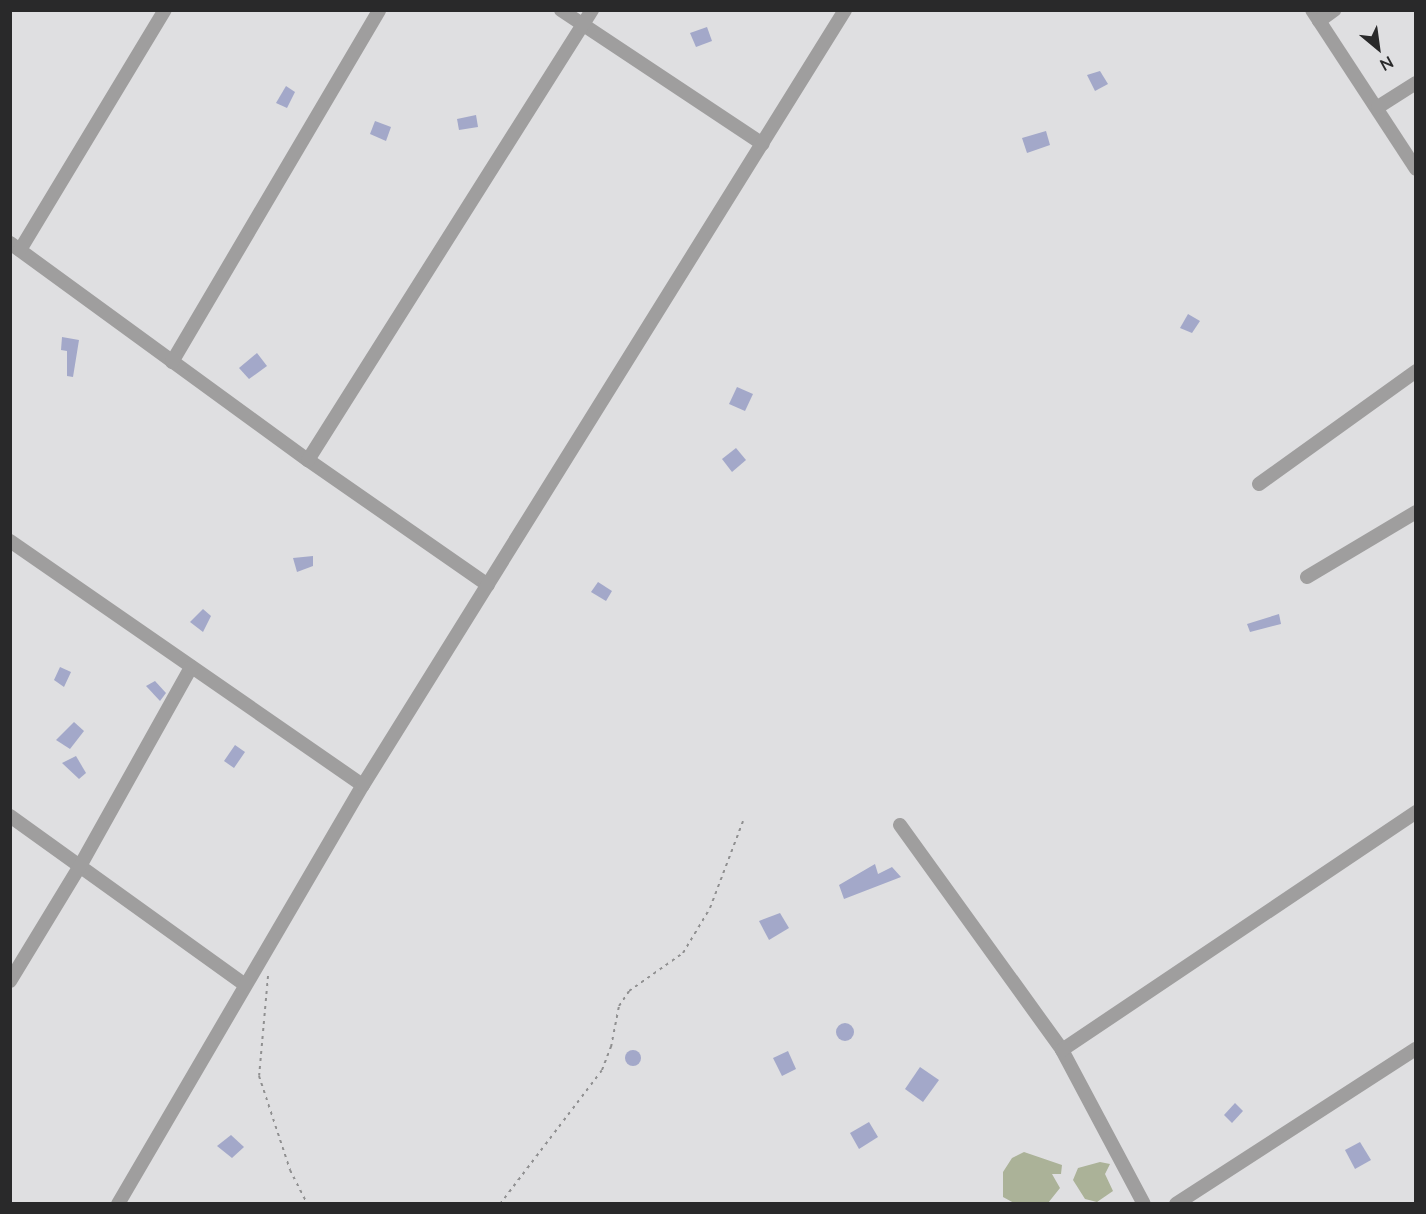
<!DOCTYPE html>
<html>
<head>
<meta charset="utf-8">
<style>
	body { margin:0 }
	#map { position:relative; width:1426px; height:1214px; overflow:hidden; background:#dfdfe1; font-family:Lato,sans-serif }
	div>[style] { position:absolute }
	.green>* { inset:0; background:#abb298 }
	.building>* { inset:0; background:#a3a8c9 }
	.round { border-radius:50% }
	.path>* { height:2px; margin-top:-1px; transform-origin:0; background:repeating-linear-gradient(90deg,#909091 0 3px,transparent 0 7.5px) }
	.minor>* { height:14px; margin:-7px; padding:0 7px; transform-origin:7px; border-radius:7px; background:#9f9e9e }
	span { translate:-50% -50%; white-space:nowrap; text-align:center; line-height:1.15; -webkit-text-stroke:5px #dfdfe1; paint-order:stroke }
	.frame { position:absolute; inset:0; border:12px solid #29292a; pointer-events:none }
	.north { position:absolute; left:1348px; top:18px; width:60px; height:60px; -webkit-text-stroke:4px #dfdfe1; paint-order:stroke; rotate:151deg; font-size:16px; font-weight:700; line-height:24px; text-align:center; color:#29292a }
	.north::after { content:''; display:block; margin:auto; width:21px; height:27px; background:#29292a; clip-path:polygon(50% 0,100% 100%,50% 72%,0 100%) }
</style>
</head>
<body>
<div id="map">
	<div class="green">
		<i style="clip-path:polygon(1024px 1152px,1062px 1165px,1061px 1174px,1052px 1174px,1060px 1188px,1048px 1203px,1014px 1203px,1003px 1197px,1003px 1172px,1012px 1158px)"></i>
		<i style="clip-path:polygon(1100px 1162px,1110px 1164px,1105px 1174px,1113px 1191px,1097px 1202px,1085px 1199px,1073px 1180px,1078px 1168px)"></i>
	</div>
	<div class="building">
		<i style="clip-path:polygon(707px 27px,712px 41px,696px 47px,690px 33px)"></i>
		<i style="clip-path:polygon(1100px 71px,1108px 84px,1095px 91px,1087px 75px)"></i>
		<i style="clip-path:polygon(286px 86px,295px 92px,287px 108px,276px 103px)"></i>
		<i style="clip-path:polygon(476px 115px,478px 127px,459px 130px,457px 119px)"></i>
		<i style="clip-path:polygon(375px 121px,391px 127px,386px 141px,370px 134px)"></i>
		<i style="clip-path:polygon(1046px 131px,1050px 145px,1027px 153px,1022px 138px)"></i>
		<i style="clip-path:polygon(1188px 314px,1200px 321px,1192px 333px,1180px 328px)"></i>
		<i style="clip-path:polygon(62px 337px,79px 340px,73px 377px,67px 376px,67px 351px,61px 350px)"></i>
		<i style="clip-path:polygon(257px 353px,267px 366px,249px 379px,239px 368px)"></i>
		<i style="clip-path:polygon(737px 387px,753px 394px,745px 411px,729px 404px)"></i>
		<i style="clip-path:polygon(736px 448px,746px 460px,732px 472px,722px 459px)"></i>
		<i style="clip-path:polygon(313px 556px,313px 566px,297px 572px,293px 558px)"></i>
		<i style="clip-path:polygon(598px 582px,612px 591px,606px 601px,591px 592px)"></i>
		<i style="clip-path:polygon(203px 609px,211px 616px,203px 632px,190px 622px)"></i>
		<i style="clip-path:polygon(1279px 614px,1281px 624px,1250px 632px,1247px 624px)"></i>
		<i style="clip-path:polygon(60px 667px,71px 672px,64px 687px,54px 680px)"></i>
		<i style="clip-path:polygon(155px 681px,166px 693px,160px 701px,146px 686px)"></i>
		<i style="clip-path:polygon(74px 722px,84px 731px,70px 749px,56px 740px)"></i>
		<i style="clip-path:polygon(235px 745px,245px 752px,234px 768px,224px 761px)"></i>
		<i style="clip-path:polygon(76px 756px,86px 773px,79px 779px,62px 763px)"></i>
		<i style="clip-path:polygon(875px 864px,878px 874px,892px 867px,901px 877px,844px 899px,839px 885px)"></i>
		<i style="clip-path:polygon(780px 913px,789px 928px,769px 940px,759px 921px)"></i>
		<i class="round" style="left:836px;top:1023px;width:18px;height:18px"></i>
		<i class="round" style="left:625px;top:1050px;width:16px;height:16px"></i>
		<i style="clip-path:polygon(788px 1051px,796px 1069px,782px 1076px,773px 1058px)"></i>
		<i style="clip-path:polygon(920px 1067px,939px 1080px,923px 1102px,905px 1089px)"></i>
		<i style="clip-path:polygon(1235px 1103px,1243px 1111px,1232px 1123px,1224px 1115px)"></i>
		<i style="clip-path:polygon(869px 1122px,878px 1137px,859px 1149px,850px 1133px)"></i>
		<i style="clip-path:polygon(231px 1135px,244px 1147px,232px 1158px,217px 1146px)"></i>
		<i style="clip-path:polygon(1360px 1142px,1371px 1160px,1355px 1169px,1345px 1150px)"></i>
	</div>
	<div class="path">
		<i style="left:268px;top:976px;width:100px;rotate:95.1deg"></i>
		<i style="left:259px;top:1076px;width:99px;rotate:71.7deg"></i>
		<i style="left:290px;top:1170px;width:38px;rotate:63deg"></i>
		<i style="left:500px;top:1204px;width:168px;rotate:-52.7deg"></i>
		<i style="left:602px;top:1070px;width:25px;rotate:-69deg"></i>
		<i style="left:611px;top:1047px;width:42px;rotate:-79deg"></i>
		<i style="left:619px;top:1006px;width:18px;rotate:-56deg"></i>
		<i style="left:629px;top:991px;width:66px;rotate:-35.1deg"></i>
		<i style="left:683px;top:953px;width:52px;rotate:-59deg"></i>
		<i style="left:710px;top:908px;width:93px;rotate:-69.2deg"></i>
	</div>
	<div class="minor">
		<i style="left:561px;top:10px;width:242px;rotate:33.6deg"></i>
		<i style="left:1312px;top:10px;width:190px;rotate:56.8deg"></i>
		<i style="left:1319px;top:21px;width:19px;rotate:-36deg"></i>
		<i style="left:1378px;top:107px;width:45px;rotate:-32.3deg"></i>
		<i style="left:10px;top:243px;width:369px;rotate:36.1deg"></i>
		<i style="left:308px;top:460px;width:219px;rotate:34.8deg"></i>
		<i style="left:20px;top:250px;width:280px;rotate:-58.9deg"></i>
		<i style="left:172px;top:362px;width:408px;rotate:-59.5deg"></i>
		<i style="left:308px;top:460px;width:532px;rotate:-57.74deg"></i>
		<i style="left:1259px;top:484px;width:193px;rotate:-35.7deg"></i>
		<i style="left:10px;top:541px;width:429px;rotate:34.7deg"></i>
		<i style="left:1307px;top:577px;width:127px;rotate:-30.8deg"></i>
		<i style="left:10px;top:816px;width:289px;rotate:35.7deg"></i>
		<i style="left:900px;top:825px;width:277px;rotate:54.2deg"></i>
		<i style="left:1062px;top:1050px;width:174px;rotate:62deg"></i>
		<i style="left:10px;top:981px;width:135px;rotate:-58.7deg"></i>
		<i style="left:80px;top:866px;width:228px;rotate:-60.8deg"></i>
		<i style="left:1062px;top:1050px;width:427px;rotate:-33.9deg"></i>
		<i style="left:118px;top:1204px;width:485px;rotate:-59.7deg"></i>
		<i style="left:363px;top:785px;width:913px;rotate:-58.12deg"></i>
		<i style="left:1176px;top:1204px;width:286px;rotate:-32.9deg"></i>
	</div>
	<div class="frame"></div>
	<div class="north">N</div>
</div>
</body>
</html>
